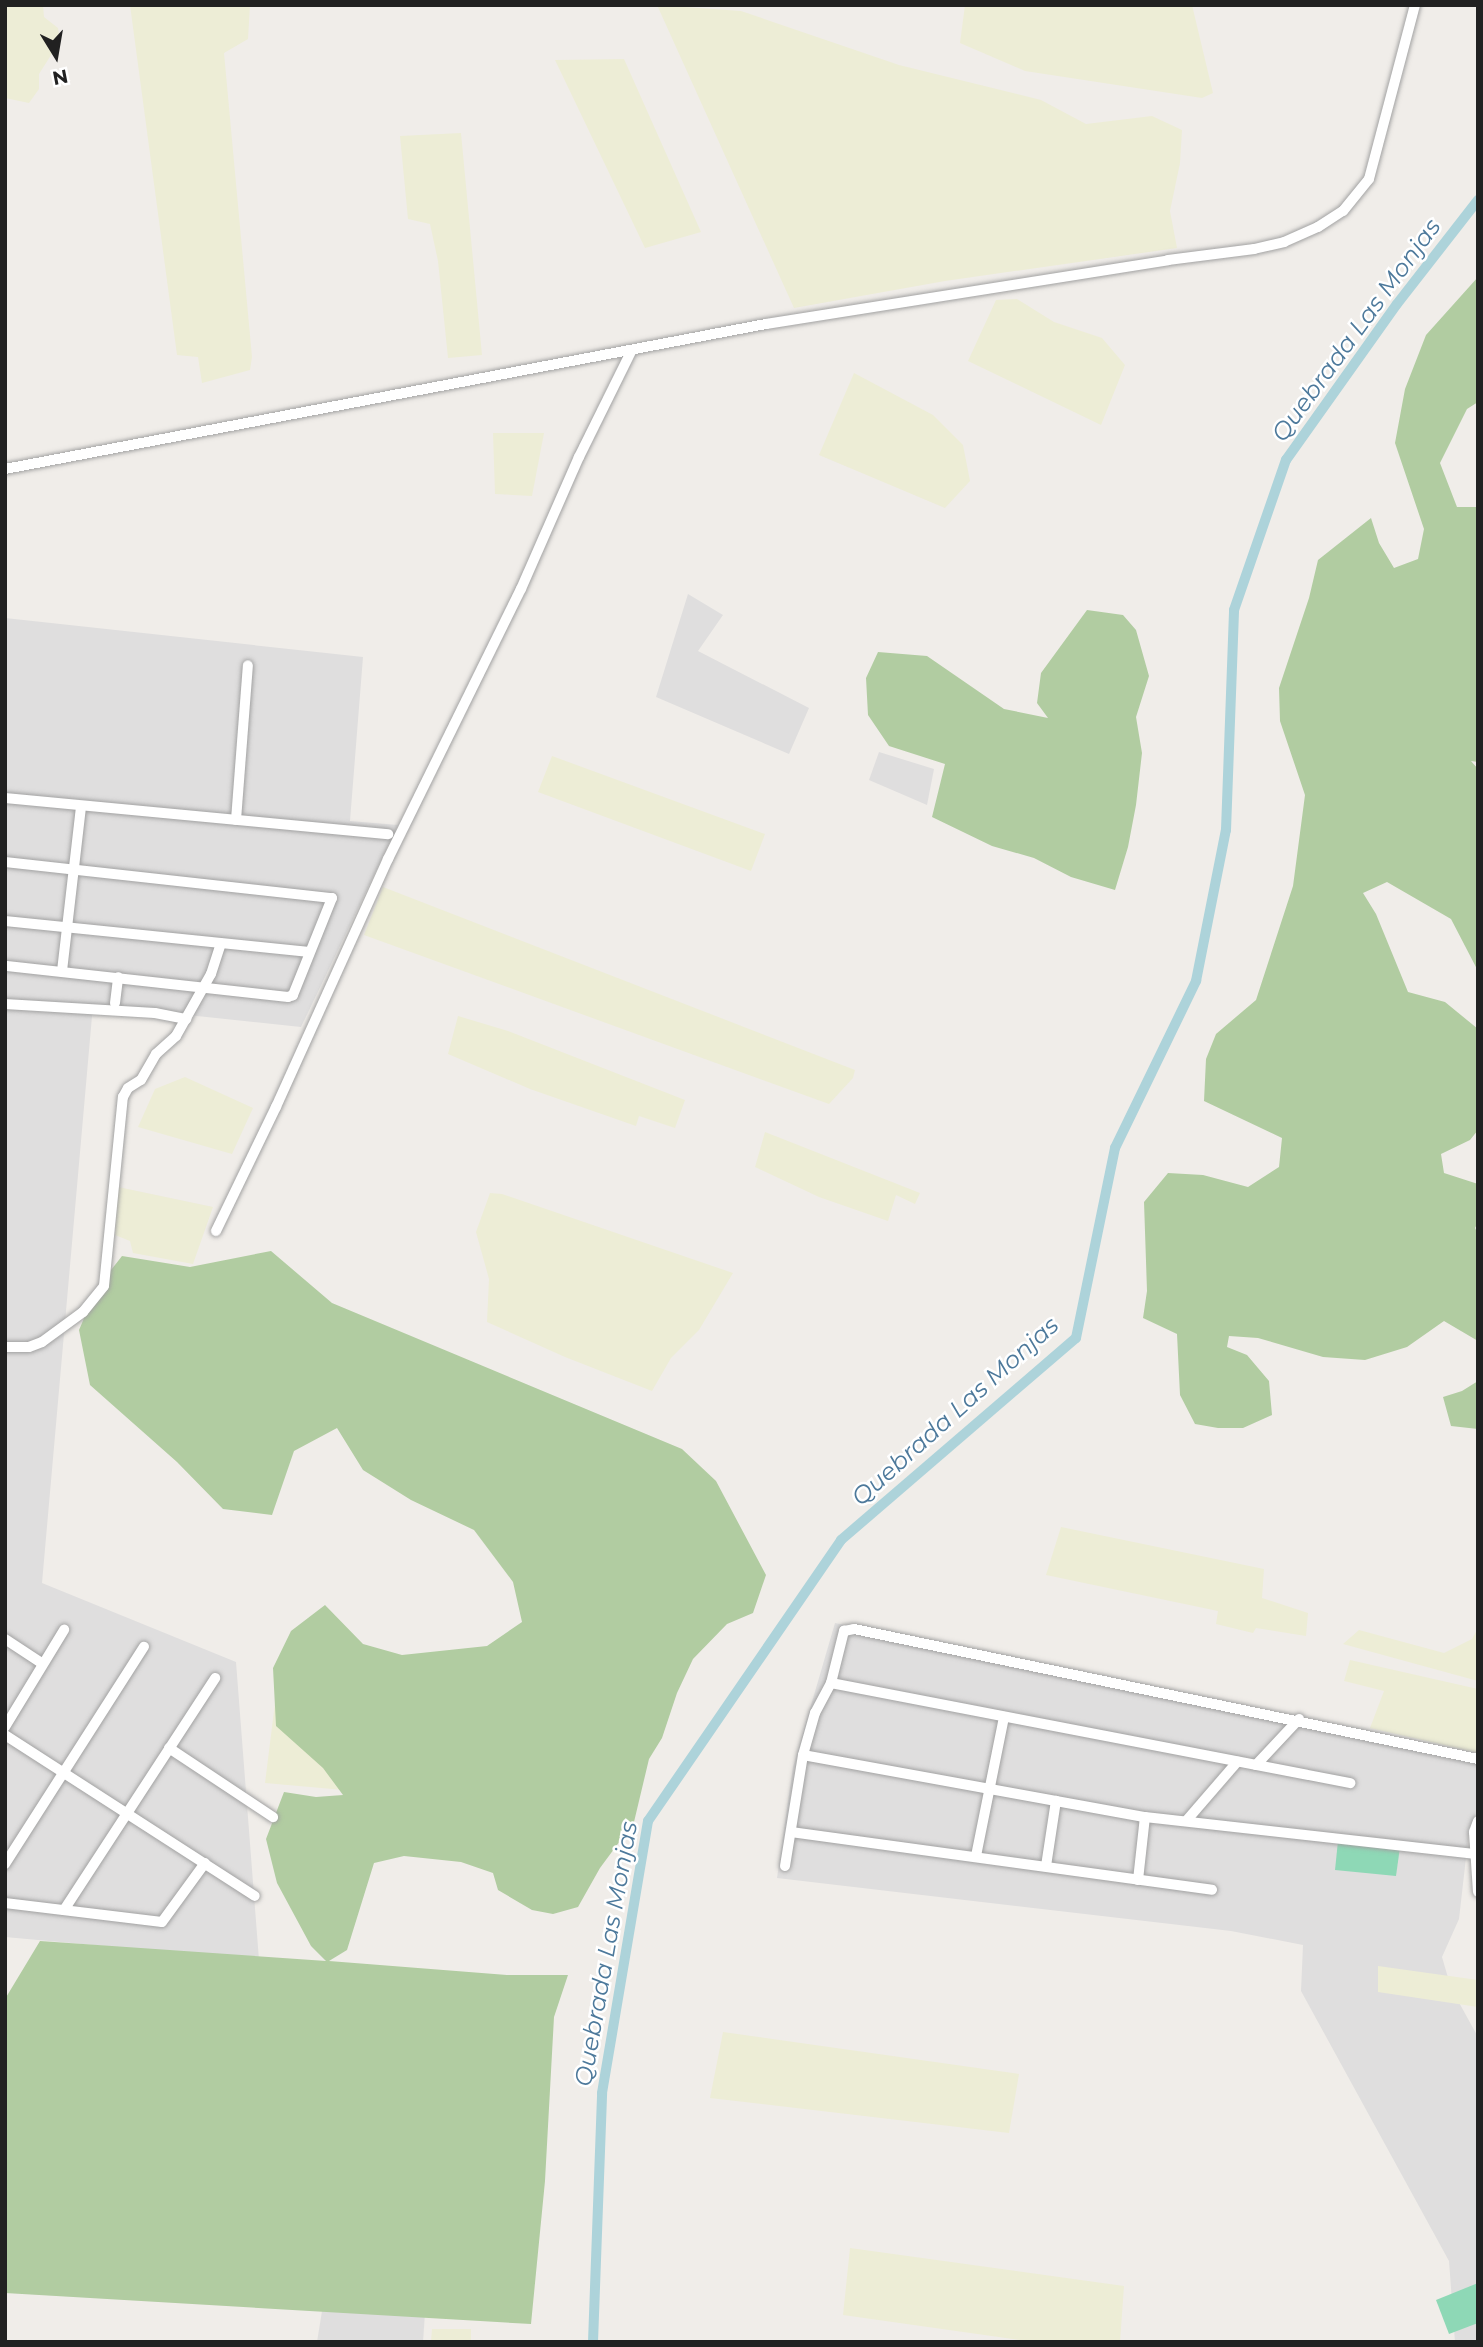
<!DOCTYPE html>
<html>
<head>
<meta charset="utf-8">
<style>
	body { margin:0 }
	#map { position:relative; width:1483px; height:2347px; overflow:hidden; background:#f0ede9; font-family:Montserrat,sans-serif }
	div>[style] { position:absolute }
	.residential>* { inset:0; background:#dfdede }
	.farmland>* { inset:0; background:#ededd6 }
	.forest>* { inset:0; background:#b1cca1 }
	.pitch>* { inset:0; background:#8ed8b6 }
	.canal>* { height:10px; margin:-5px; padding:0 5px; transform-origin:5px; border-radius:5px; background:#add3da }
	.roads { filter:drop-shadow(0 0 2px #a2a2a2) drop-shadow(0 0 2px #a2a2a2) }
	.street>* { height:10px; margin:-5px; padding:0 5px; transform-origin:5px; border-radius:5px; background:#fff }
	span { translate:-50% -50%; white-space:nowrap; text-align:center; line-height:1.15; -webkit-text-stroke:5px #fff; paint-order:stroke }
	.water-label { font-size:24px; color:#4d799b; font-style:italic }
	.frame { position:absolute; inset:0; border:7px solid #212121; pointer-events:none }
	.north { position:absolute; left:21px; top:21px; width:70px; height:70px; -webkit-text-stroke:5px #fff; paint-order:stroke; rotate:169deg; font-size:19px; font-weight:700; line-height:28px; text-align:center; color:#212121 }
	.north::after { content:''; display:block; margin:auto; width:24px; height:32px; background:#212121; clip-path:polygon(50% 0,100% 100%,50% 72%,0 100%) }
</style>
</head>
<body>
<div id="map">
	<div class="residential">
		<i style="clip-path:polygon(688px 594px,723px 615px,698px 651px,809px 708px,789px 754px,656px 697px)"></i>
		<i style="clip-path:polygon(5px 618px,363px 657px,350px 821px,398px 825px,301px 1027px,93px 1005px,42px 1583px,236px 1662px,259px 1960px,5px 1937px)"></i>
		<i style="clip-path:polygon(879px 752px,934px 769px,927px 805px,869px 780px)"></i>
		<i style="clip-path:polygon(835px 1623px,1478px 1755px,1478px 1807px,1469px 1831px,1459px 1919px,1442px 1957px,1451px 1988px,1478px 2037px,1478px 2342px,1455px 2342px,1449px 2261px,1301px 1991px,1303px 1945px,1231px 1931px,777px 1878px,793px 1767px)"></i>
		<i style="clip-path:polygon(322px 2311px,425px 2313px,423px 2342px,317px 2342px)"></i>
	</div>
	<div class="farmland">
		<i style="clip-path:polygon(5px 5px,43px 5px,44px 17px,58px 28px,60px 41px,39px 74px,39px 89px,29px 103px,5px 98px)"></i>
		<i style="clip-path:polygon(130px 5px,250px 5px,248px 39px,224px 53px,252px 357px,250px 370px,202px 383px,198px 357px,177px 355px)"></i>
		<i style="clip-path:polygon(657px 5px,741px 11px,899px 65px,1041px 100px,1086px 124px,1152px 116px,1182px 130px,1180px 163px,1170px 211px,1177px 248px,945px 281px,794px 308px)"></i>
		<i style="clip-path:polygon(965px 5px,1192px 5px,1213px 93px,1202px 98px,1025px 71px,960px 43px)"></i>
		<i style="clip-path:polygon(624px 59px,701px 232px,645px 248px,555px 60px)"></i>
		<i style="clip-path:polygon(461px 133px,482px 355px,448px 358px,438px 261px,430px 224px,408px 219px,400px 136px)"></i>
		<i style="clip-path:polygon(1017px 299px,1054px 322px,1102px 338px,1125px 365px,1101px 425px,968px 361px,996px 300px)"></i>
		<i style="clip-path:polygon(854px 373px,933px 415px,963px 445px,970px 481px,945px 508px,819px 455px)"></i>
		<i style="clip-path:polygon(493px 433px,544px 433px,532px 496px,495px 494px)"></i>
		<i style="clip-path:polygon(552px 756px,765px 834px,751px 871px,538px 792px)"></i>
		<i style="clip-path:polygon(383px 887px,855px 1070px,853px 1078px,829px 1104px,364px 935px)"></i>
		<i style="clip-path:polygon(458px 1016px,508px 1031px,685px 1100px,675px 1128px,639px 1116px,636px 1126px,530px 1089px,448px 1054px)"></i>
		<i style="clip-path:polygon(185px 1077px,253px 1108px,232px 1154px,138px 1127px,155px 1089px)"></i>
		<i style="clip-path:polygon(765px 1132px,920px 1193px,915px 1204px,896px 1195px,888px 1221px,819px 1197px,755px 1167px)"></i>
		<i style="clip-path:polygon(118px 1187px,213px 1207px,193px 1264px,133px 1253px,130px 1241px,115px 1235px)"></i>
		<i style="clip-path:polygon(490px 1193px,502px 1194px,733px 1273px,699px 1330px,671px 1358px,652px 1391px,565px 1357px,487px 1322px,489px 1279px,476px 1232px)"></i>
		<i style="clip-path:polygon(1061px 1527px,1264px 1569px,1262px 1598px,1308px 1613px,1306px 1636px,1256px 1628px,1253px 1633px,1216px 1624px,1218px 1611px,1046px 1575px)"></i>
		<i style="clip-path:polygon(1478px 1628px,1478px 1681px,1343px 1644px,1359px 1630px,1444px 1653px,1472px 1639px)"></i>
		<i style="clip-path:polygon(1350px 1660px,1478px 1689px,1478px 1753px,1370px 1728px,1384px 1691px,1344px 1681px)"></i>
		<i style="clip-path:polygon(279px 1671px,366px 1792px,265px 1783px)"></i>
		<i style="clip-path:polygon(1378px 1966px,1478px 1980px,1478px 2007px,1378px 1992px)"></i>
		<i style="clip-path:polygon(723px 2032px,1019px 2074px,1009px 2133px,710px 2098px)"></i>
		<i style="clip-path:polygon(850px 2248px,1124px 2286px,1120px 2342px,1033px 2342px,843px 2315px)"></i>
		<i style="clip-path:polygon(432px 2329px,471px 2329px,471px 2342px,431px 2342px)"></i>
	</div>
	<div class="forest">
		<i style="clip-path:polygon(1478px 277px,1478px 402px,1467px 409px,1440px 463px,1457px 507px,1478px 507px,1478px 762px,1471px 761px,1478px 769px,1478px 971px,1451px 919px,1387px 882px,1363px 893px,1376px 914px,1408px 992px,1445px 1002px,1478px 1029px,1478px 1130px,1470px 1140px,1441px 1154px,1444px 1173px,1478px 1184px,1478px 1222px,1475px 1228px,1478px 1234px,1478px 1341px,1444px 1321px,1407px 1347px,1365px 1360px,1323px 1357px,1258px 1338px,1229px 1336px,1227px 1347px,1247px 1355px,1269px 1381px,1272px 1415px,1243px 1428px,1218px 1428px,1195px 1424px,1180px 1395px,1177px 1334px,1143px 1318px,1147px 1291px,1144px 1202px,1168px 1173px,1203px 1175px,1248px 1187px,1279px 1167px,1282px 1138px,1204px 1101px,1206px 1059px,1216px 1034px,1256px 1000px,1293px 886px,1305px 795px,1280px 721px,1279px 688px,1309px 598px,1318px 560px,1371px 518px,1379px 543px,1394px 568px,1418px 559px,1424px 529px,1395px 443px,1405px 389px,1426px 335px)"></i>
		<i style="clip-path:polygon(1087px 610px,1123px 615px,1136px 630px,1149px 676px,1136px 717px,1142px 753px,1136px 805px,1128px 847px,1115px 890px,1071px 877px,1034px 858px,992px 846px,932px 817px,945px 764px,889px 746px,868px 715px,866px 678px,878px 652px,927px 656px,1004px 709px,1048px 718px,1037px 703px,1041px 673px)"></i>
		<i style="clip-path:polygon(271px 1251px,332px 1303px,682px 1449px,716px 1481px,766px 1575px,753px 1613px,727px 1624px,693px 1659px,677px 1693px,662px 1738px,649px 1759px,634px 1822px,600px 1868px,578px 1907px,553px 1914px,532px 1910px,498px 1890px,493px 1873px,461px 1862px,404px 1856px,374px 1863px,347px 1950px,329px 1961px,507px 1975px,568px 1975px,554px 2017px,545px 2181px,531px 2324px,5px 2293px,5px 1999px,40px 1941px,326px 1961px,311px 1946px,277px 1883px,266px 1839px,284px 1792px,316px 1797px,343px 1795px,323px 1768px,276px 1726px,273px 1668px,291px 1631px,325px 1605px,363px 1644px,402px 1655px,487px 1646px,522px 1622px,513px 1582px,474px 1530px,411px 1500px,363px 1470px,337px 1428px,294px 1451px,272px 1515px,223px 1509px,177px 1462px,90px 1385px,79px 1330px,97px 1288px,122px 1256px,190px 1267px)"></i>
		<i style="clip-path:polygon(1478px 1381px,1478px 1429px,1451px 1426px,1443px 1397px,1462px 1391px)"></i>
	</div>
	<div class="pitch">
		<i style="clip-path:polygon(1338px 1841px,1400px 1847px,1396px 1876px,1335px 1870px)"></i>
		<i style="clip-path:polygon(1478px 2283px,1478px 2323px,1449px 2334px,1436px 2300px)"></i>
	</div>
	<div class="canal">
		<i style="left:593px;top:2342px;width:249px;rotate:-87.9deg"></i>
		<i style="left:602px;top:2093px;width:276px;rotate:-80.4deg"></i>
		<i style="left:648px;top:1821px;width:341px;rotate:-55.5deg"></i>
		<i style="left:841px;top:1540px;width:310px;rotate:-40.7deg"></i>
		<i style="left:1076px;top:1338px;width:194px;rotate:-78.4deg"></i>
		<i style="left:1115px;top:1148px;width:186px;rotate:-64.1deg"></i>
		<i style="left:1196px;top:981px;width:154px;rotate:-78.8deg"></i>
		<i style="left:1226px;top:830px;width:220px;rotate:-87.9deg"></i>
		<i style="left:1234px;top:610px;width:159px;rotate:-70.9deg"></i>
		<i style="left:1286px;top:460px;width:191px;rotate:-54.6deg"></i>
		<i style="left:1397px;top:304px;width:132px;rotate:-52.1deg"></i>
	</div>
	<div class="roads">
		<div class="street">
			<i style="left:5px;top:469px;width:775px;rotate:-10.79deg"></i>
			<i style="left:766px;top:324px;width:407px;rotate:-9deg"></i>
			<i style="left:1168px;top:260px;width:87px;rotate:-7.3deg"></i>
			<i style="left:1254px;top:249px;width:31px;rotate:-13deg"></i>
			<i style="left:1284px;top:242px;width:37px;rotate:-24deg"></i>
			<i style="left:1318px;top:227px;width:30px;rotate:-33deg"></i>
			<i style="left:1343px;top:211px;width:41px;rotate:-50.9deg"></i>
			<i style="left:1369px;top:179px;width:180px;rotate:-75.2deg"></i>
			<i style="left:5px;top:798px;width:385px;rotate:5.4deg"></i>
			<i style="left:236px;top:820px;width:155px;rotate:-85.6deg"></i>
			<i style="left:5px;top:862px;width:329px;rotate:6.3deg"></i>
			<i style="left:332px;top:898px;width:105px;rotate:111.9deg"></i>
			<i style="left:293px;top:995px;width:5px;rotate:158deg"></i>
			<i style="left:288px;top:997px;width:285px;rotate:-173.7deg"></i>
			<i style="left:5px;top:921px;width:306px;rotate:5.8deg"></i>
			<i style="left:62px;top:971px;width:165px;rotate:-83.4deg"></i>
			<i style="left:115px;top:1003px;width:26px;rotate:-83deg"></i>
			<i style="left:5px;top:1004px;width:150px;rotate:3.4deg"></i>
			<i style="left:155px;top:1013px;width:32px;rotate:11deg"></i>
			<i style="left:216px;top:1231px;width:138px;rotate:-64.2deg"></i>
			<i style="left:276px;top:1107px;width:272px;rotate:-65.7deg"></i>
			<i style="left:388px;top:859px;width:301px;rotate:-63.8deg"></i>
			<i style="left:521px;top:589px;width:144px;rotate:-66.3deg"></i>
			<i style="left:579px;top:457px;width:117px;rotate:-63.7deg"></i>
			<i style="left:5px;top:1347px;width:24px"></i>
			<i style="left:29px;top:1347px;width:14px;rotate:-21deg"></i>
			<i style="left:42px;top:1342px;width:51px;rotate:-36.2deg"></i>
			<i style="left:83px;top:1312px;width:33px;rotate:-51deg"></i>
			<i style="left:104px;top:1286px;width:190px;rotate:-84.3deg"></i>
			<i style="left:123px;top:1097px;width:10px;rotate:-61deg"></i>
			<i style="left:128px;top:1088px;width:15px;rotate:-32deg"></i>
			<i style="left:141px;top:1080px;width:30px;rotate:-60deg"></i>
			<i style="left:156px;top:1054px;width:27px;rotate:-42deg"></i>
			<i style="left:176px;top:1036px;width:71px;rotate:-60.6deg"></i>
			<i style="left:211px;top:974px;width:32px;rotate:-72deg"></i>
			<i style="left:5px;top:1639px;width:45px;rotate:33.3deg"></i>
			<i style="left:831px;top:1683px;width:529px;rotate:10.91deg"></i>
			<i style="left:5px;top:1727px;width:114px;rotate:-58.7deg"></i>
			<i style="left:5px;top:1735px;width:297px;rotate:32.8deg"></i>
			<i style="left:169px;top:1748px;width:125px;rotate:33.6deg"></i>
			<i style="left:803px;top:1755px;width:348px;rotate:10.3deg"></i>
			<i style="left:1145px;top:1817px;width:331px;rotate:6.4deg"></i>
			<i style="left:1256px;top:1765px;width:63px;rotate:-46.9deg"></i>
			<i style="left:1187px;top:1820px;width:77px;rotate:-49.2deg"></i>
			<i style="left:1478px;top:1821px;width:12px;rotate:110deg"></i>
			<i style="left:1474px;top:1832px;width:60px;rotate:86.2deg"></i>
			<i style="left:791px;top:1832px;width:425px;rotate:7.8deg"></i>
			<i style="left:976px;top:1856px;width:142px;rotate:-78.6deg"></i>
			<i style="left:5px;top:1864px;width:258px;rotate:-57.4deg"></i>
			<i style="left:785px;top:1866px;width:112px;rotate:-80.8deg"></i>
			<i style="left:803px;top:1755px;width:44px;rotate:-74.1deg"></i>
			<i style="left:815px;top:1713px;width:34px;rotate:-62deg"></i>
			<i style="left:831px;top:1683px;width:54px;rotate:-76deg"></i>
			<i style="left:844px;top:1631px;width:10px;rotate:-11deg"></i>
			<i style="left:854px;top:1629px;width:637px;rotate:11.77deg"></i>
			<i style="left:1046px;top:1866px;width:66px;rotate:-81.3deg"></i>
			<i style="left:1138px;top:1880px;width:63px;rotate:-83.7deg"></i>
			<i style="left:5px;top:1903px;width:158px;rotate:6.9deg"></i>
			<i style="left:162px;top:1922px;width:73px;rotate:-53.9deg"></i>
			<i style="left:64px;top:1910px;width:277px;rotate:-56.9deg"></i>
		</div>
	</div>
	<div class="water-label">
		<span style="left:1356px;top:330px;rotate:-54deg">Quebrada Las Monjas</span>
		<span style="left:955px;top:1411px;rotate:-42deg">Quebrada Las Monjas</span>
		<span style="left:606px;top:1954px;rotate:-80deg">Quebrada Las Monjas</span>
	</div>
	<div class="frame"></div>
	<div class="north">N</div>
</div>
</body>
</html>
